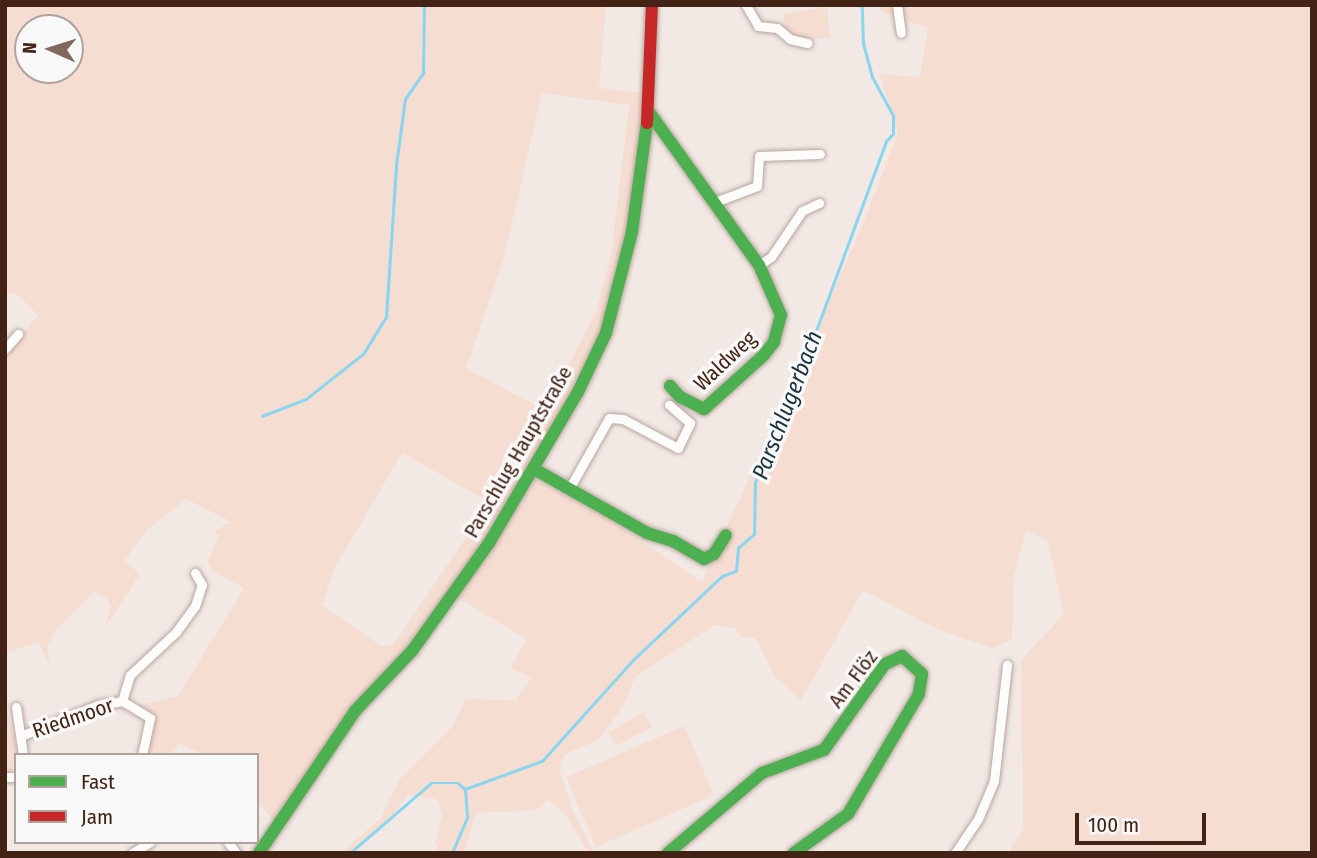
<!DOCTYPE html>
<html>
<head>
<meta charset="utf-8">
<style>
	body { margin:0 }
	#map { position:relative; width:1317px; height:858px; overflow:hidden; background:#f2e9e5; font-family:"Fira Sans Condensed",sans-serif }
	div>[style] { position:absolute }
	.green>* { inset:0; background:#f6ddd2 }
	.stream>* { height:2.5px; margin:-1.25px; padding:0 1.25px; transform-origin:1.25px; border-radius:1.25px; background:#8ad5ef }
	.roads { filter:drop-shadow(0 0 2px #b8a69e) drop-shadow(0 0 2px #b8a69e) }
	.street>* { height:9px; margin:-4.5px; padding:0 4.5px; transform-origin:4.5px; border-radius:4.5px; background:#fdfcfb }
	.fast>* { height:12px; margin:-6px; padding:0 6px; transform-origin:6px; border-radius:6px; background:#4caf50 }
	.jam>* { height:12px; margin:-6px; padding:0 6px; transform-origin:6px; border-radius:6px; background:#c62828 }
	span { translate:-50% -50%; white-space:nowrap; text-align:center; line-height:1.15; -webkit-text-stroke:7px #f8f8f8; paint-order:stroke }
	.street-label { font-size:21px; color:#422315 }
	.water-label { font-size:23px; color:#1a333c; font-style:italic }
	.frame { position:absolute; inset:0; border:7px solid #422315; pointer-events:none }
	.legend { position:absolute; left:14px; top:753px; width:245px; height:91px; box-sizing:border-box; background:#f8f8f8; border:2px solid #afa39d; margin:0; padding:9px 12px; list-style:none; font-size:21px; color:#422315 }
	.legend li { display:flex; align-items:center; gap:14px; height:35px }
	.legend b { width:35px; border:2px solid #afa39d }
	.north { position:absolute; left:14px; top:14px; width:70px; height:70px; box-sizing:border-box; background:#f8f8f8; border:2px solid #afa39d; border-radius:50%; rotate:273deg; font-size:19px; font-weight:700; line-height:28px; text-align:center; color:#422315 }
	.north::after { content:''; display:block; margin:auto; width:24px; height:32px; background:#80685e; clip-path:polygon(50% 0,100% 100%,50% 72%,0 100%) }
	.scale { position:absolute; left:1075px; top:813px; width:131px; height:32px; box-sizing:border-box; border:4px solid #422315; border-top:0; padding-left:9px; font-size:21px; line-height:24px; white-space:nowrap; color:#422315; -webkit-text-stroke:5px #f8f8f8; paint-order:stroke }
</style>
</head>
<body>
<div id="map">
	<div class="green">
		<i style="clip-path:polygon(evenodd,5px 5px,606px 5px,599px 88px,645px 93px,628px 235px,615px 293px,589px 362px,507px 506px,423px 630px,314px 760px,273px 820px,257px 801px,257px 755px,203px 755px,179px 743px,169px 755px,145px 755px,155px 719px,141px 705px,178px 696px,244px 588px,213px 572px,208px 561px,218px 536px,214px 531px,232px 522px,186px 499px,147px 530px,124px 561px,140px 574px,104px 629px,111px 606px,106px 597px,94px 592px,56px 630px,48px 645px,49px 666px,39px 642px,5px 653px,5px 355px,38px 315px,18px 295px,5px 292px,5px 5px,28px 28px,70px 28px,70px 70px,28px 70px,28px 28px,5px 5px,542px 93px,629px 105px,611px 255px,595px 313px,546px 411px,466px 368px,504px 258px,542px 93px,5px 5px,402px 453px,490px 502px,393px 645px,381px 646px,322px 605px,335px 567px,402px 453px)"></i>
		<i style="clip-path:polygon(878px 5px,1312px 5px,1312px 853px,1008px 853px,1023px 828px,1021px 660px,1064px 614px,1047px 540px,1026px 531px,1014px 577px,1012px 640px,992px 648px,935px 628px,863px 590px,801px 700px,774px 676px,756px 638px,741px 637px,735px 628px,715px 625px,635px 677px,625px 703px,600px 739px,564px 755px,560px 770px,572px 808px,594px 853px,587px 851px,566px 815px,549px 800px,536px 810px,476px 813px,464px 851px,440px 853px,435px 843px,442px 816px,437px 799px,408px 795px,383px 827px,352px 853px,341px 853px,381px 818px,399px 780px,453px 726px,466px 699px,516px 700px,531px 678px,510px 667px,527px 639px,458px 598px,536px 480px,611px 521px,702px 582px,863px 224px,898px 133px,879px 74px,920px 77px,928px 28px,880px 11px)"></i>
		<i style="clip-path:polygon(827px 6px,830px 38px,800px 39px,784px 26px,784px 14px)"></i>
		<i style="clip-path:polygon(5px 701px,18px 755px,16px 768px,5px 774px)"></i>
		<i style="clip-path:polygon(644px 712px,652px 727px,616px 746px,608px 732px)"></i>
		<i style="clip-path:polygon(684px 726px,714px 795px,596px 847px,566px 777px)"></i>
	</div>
	<div class="stream">
		<i style="left:262px;top:416px;width:47px;rotate:-21.1deg"></i>
		<i style="left:306px;top:399px;width:73px;rotate:-38.3deg"></i>
		<i style="left:363px;top:354px;width:44px;rotate:-58.1deg"></i>
		<i style="left:386px;top:317px;width:152px;rotate:-86.2deg"></i>
		<i style="left:396px;top:165px;width:67px;rotate:-82.2deg"></i>
		<i style="left:405px;top:99px;width:32px;rotate:-55deg"></i>
		<i style="left:423px;top:73px;width:68px;rotate:-89.2deg"></i>
		<i style="left:350px;top:853px;width:107px;rotate:-40.8deg"></i>
		<i style="left:431px;top:783px;width:27px"></i>
		<i style="left:458px;top:783px;width:9px;rotate:41deg"></i>
		<i style="left:465px;top:789px;width:82px;rotate:-20deg"></i>
		<i style="left:542px;top:761px;width:136px;rotate:-48deg"></i>
		<i style="left:633px;top:660px;width:122px;rotate:-43.3deg"></i>
		<i style="left:722px;top:576px;width:15px;rotate:-20deg"></i>
		<i style="left:736px;top:571px;width:23px;rotate:-85deg"></i>
		<i style="left:738px;top:548px;width:21px;rotate:-41deg"></i>
		<i style="left:754px;top:534px;width:51px;rotate:-88.9deg"></i>
		<i style="left:755px;top:483px;width:55px;rotate:-70.9deg"></i>
		<i style="left:773px;top:431px;width:63px;rotate:-64.7deg"></i>
		<i style="left:800px;top:374px;width:248px;rotate:-69.7deg"></i>
		<i style="left:886px;top:141px;width:10px;rotate:-45deg"></i>
		<i style="left:893px;top:134px;width:18px;rotate:-90deg"></i>
		<i style="left:893px;top:116px;width:44px;rotate:-118.3deg"></i>
		<i style="left:872px;top:77px;width:35px;rotate:-105deg"></i>
		<i style="left:863px;top:43px;width:38px;rotate:-92deg"></i>
		<i style="left:452px;top:853px;width:39px;rotate:-67deg"></i>
		<i style="left:467px;top:817px;width:28px;rotate:-94deg"></i>
	</div>
	<div class="roads">
		<div class="street">
			<i style="left:746px;top:5px;width:24px;rotate:60deg"></i>
			<i style="left:758px;top:26px;width:19px;rotate:6deg"></i>
			<i style="left:777px;top:28px;width:17px;rotate:40deg"></i>
			<i style="left:790px;top:39px;width:18px;rotate:13deg"></i>
			<i style="left:897px;top:5px;width:28px;rotate:82deg"></i>
			<i style="left:715px;top:202px;width:45px;rotate:-20.9deg"></i>
			<i style="left:757px;top:186px;width:30px;rotate:-86deg"></i>
			<i style="left:759px;top:156px;width:61px;rotate:-1.9deg"></i>
			<i style="left:759px;top:265px;width:14px;rotate:-34deg"></i>
			<i style="left:771px;top:257px;width:55px;rotate:-56deg"></i>
			<i style="left:802px;top:211px;width:19px;rotate:-25deg"></i>
			<i style="left:5px;top:349px;width:20px;rotate:-49deg"></i>
			<i style="left:569px;top:489px;width:81px;rotate:-60.6deg"></i>
			<i style="left:609px;top:418px;width:14px;rotate:4deg"></i>
			<i style="left:623px;top:419px;width:62px;rotate:27.8deg"></i>
			<i style="left:678px;top:448px;width:28px;rotate:-64deg"></i>
			<i style="left:690px;top:423px;width:28px;rotate:-139deg"></i>
			<i style="left:122px;top:701px;width:27px;rotate:-73deg"></i>
			<i style="left:130px;top:675px;width:63px;rotate:-43.1deg"></i>
			<i style="left:176px;top:632px;width:32px;rotate:-54deg"></i>
			<i style="left:195px;top:606px;width:22px;rotate:-72deg"></i>
			<i style="left:202px;top:585px;width:14px;rotate:-120deg"></i>
			<i style="left:16px;top:707px;width:49px;rotate:81.7deg"></i>
			<i style="left:23px;top:735px;width:81px;rotate:-21.8deg"></i>
			<i style="left:98px;top:705px;width:24px;rotate:-9deg"></i>
			<i style="left:122px;top:701px;width:33px;rotate:31deg"></i>
			<i style="left:150px;top:718px;width:38px;rotate:102deg"></i>
			<i style="left:5px;top:777px;width:11px"></i>
			<i style="left:228px;top:842px;width:14px;rotate:54deg"></i>
			<i style="left:132px;top:853px;width:21px;rotate:-31deg"></i>
			<i style="left:955px;top:853px;width:41px;rotate:-55.9deg"></i>
			<i style="left:978px;top:819px;width:41px;rotate:-67.2deg"></i>
			<i style="left:994px;top:781px;width:117px;rotate:-83.6deg"></i>
		</div>
		<div class="fast">
			<i style="left:649px;top:112px;width:188px;rotate:54.3deg"></i>
			<i style="left:759px;top:265px;width:55px;rotate:66.3deg"></i>
			<i style="left:781px;top:315px;width:28px;rotate:105deg"></i>
			<i style="left:774px;top:342px;width:16px;rotate:128deg"></i>
			<i style="left:764px;top:355px;width:81px;rotate:138deg"></i>
			<i style="left:704px;top:409px;width:27px;rotate:-153deg"></i>
			<i style="left:680px;top:397px;width:15px;rotate:-132deg"></i>
			<i style="left:534px;top:469px;width:130px;rotate:29.5deg"></i>
			<i style="left:647px;top:533px;width:27px;rotate:17deg"></i>
			<i style="left:673px;top:541px;width:36px;rotate:30deg"></i>
			<i style="left:704px;top:559px;width:11px;rotate:-27deg"></i>
			<i style="left:714px;top:554px;width:22px;rotate:-58deg"></i>
			<i style="left:259px;top:853px;width:171px;rotate:-55.9deg"></i>
			<i style="left:355px;top:711px;width:83px;rotate:-46.5deg"></i>
			<i style="left:412px;top:651px;width:133px;rotate:-54.5deg"></i>
			<i style="left:489px;top:543px;width:175px;rotate:-59.5deg"></i>
			<i style="left:578px;top:392px;width:65px;rotate:-64.6deg"></i>
			<i style="left:606px;top:333px;width:104px;rotate:-75.6deg"></i>
			<i style="left:632px;top:232px;width:110px;rotate:-82.2deg"></i>
			<i style="left:668px;top:853px;width:123px;rotate:-40.4deg"></i>
			<i style="left:762px;top:773px;width:66px;rotate:-20.4deg"></i>
			<i style="left:824px;top:750px;width:105px;rotate:-54.7deg"></i>
			<i style="left:885px;top:664px;width:19px;rotate:-25deg"></i>
			<i style="left:902px;top:656px;width:27px;rotate:42deg"></i>
			<i style="left:922px;top:674px;width:20px;rotate:99deg"></i>
			<i style="left:919px;top:694px;width:139px;rotate:120.6deg"></i>
			<i style="left:848px;top:814px;width:67px;rotate:144.2deg"></i>
		</div>
		<div class="jam">
			<i style="left:647px;top:123px;width:118px;rotate:-87.6deg"></i>
		</div>
	</div>
	<div class="street-label">
		<span style="left:725px;top:361px;rotate:-43deg">Waldweg</span>
		<span style="left:518px;top:452px;rotate:-60deg">Parschlug Hauptstraße</span>
		<span style="left:853px;top:679px;rotate:-53deg">Am Flöz</span>
		<span style="left:73px;top:718px;rotate:-19deg">Riedmoor</span>
	</div>
	<div class="water-label">
		<span style="left:787px;top:405px;rotate:-69deg">Parschlugerbach</span>
	</div>
	<div class="frame"></div>
	<ul class="legend">
	<li><b style="height:9px;background:#4caf50"></b>Fast</li>
	<li><b style="height:9px;background:#c62828"></b>Jam</li>
	</ul>
	<div class="north">N</div>
	<div class="scale">100 m</div>
</div>
</body>
</html>
